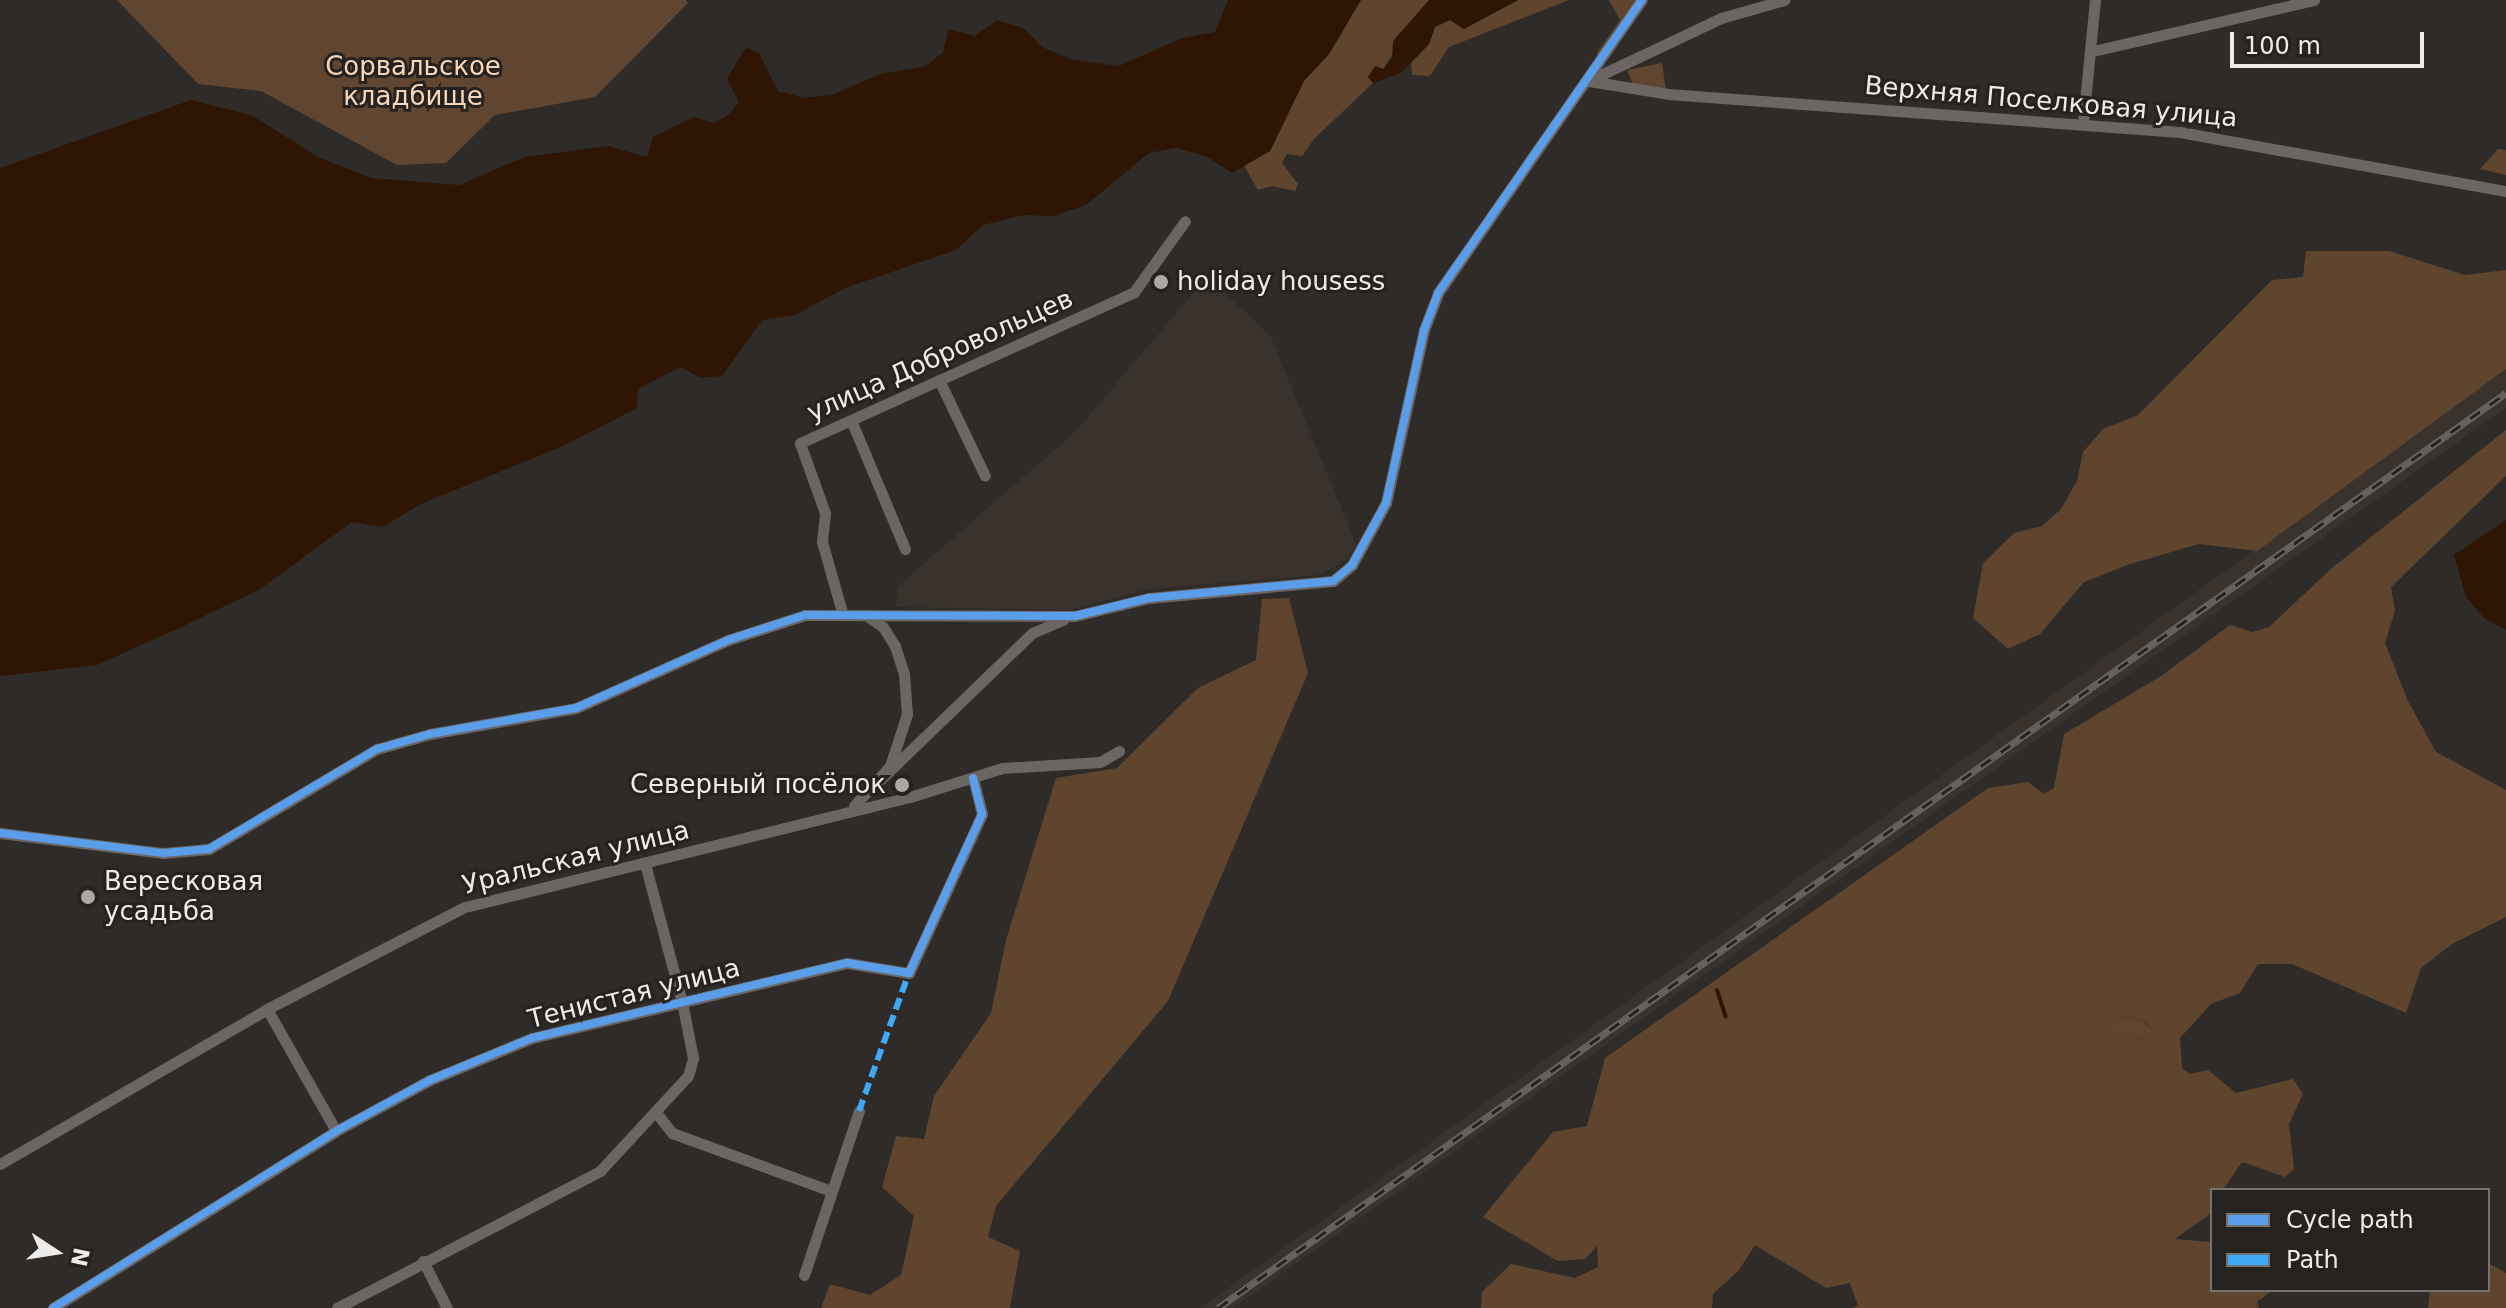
<!DOCTYPE html>
<html>
<head>
<meta charset="utf-8">
<style>
	body { margin:0 }
	#map { position:relative; width:2506px; height:1308px; overflow:hidden; background:#2e2b29; font-family:"DejaVu Sans",sans-serif }
	div>[style] { position:absolute }
	.built>* { inset:0; background:#3a322c }
	.green>* { inset:0; background:#604630 }
	.forest>* { inset:0; background:#60452e }
	.water>* { inset:0; background:#2f1604 }
	.stream>* { height:4px; margin:-2px; padding:0 2px; transform-origin:2px; border-radius:2px; background:#2f1604 }
	.minor>* { height:11px; margin:-5.5px; padding:0 5.5px; transform-origin:5.5px; border-radius:5.5px; background:#6b6663 }
	.rail>* { height:7px; margin-top:-3.5px; transform-origin:0; background:repeating-linear-gradient(90deg,#25221f 0 12px,#676461 0 24px); box-sizing:border-box; border-block:2px solid #676461 }
	.quiet>* { height:6px; margin-top:-3px; transform-origin:0; background:repeating-linear-gradient(90deg,#3fa9f5 0 12px,transparent 0 18px) }
	.cycleway>* { height:8px; margin:-4px; padding:0 4px; transform-origin:4px; border-radius:4px; background:#5a9eea }
	.dots>* { width:22px; height:22px; translate:-50% -50%; box-sizing:border-box; border:4px solid #25221f; border-radius:50% }
	span { translate:-50% -50%; white-space:nowrap; text-align:center; line-height:1.15; -webkit-text-stroke:6px #25221f; paint-order:stroke }
	.park-label { font-size:26px; color:#f8d6ba }
	.street-label { font-size:26px; color:#eeecea }
	.poi-label { font-size:26px; color:#eeecea }
	.left { translate:0 -50%; text-align:left }
	.right { translate:-100% -50%; text-align:right }
	.legend { position:absolute; left:2210px; top:1188px; width:280px; height:104px; box-sizing:border-box; background:#25221f; border:2px solid #757370; margin:0; padding:10px 14px; list-style:none; font-size:24px; color:#eeecea }
	.legend li { display:flex; align-items:center; gap:16px; height:40px }
	.legend b { width:40px; border:2px solid #757370 }
	.north { position:absolute; left:16px; top:1212px; width:80px; height:80px; -webkit-text-stroke:6px #25221f; paint-order:stroke; rotate:102deg; font-size:22px; font-weight:700; line-height:32px; text-align:center; color:#eeecea }
	.north::after { content:''; display:block; margin:auto; width:28px; height:36px; background:#eeecea; clip-path:polygon(50% 0,100% 100%,50% 72%,0 100%) }
	.scale { position:absolute; left:2230px; top:32px; width:194px; height:36px; box-sizing:border-box; border:4px solid #eeecea; border-top:0; padding-left:10px; font-size:24px; line-height:28px; white-space:nowrap; color:#eeecea; -webkit-text-stroke:6px #25221f; paint-order:stroke }
</style>
</head>
<body>
<div id="map">
	<div class="built">
		<i style="clip-path:polygon(1207px 277px,1270px 335px,1357px 546px,1343px 562px,1320px 575px,1149px 589px,1070px 610px,896px 607px,897px 587px,1075px 432px)"></i>
		<i style="clip-path:polygon(2506px 369px,2506px 408px,1233px 1308px,1200px 1308px)"></i>
	</div>
	<div class="green">
		<i style="clip-path:polygon(117px 0,686px 0,688px 3px,595px 97px,495px 115px,446px 163px,397px 165px,261px 91px,198px 84px)"></i>
		<i style="clip-path:polygon(1662px 63px,1666px 90px,1633px 84px,1627px 70px)"></i>
		<i style="clip-path:polygon(2120px 1016px,2142px 1020px,2155px 1033px,2147px 1038px,2114px 1035px,2111px 1022px)"></i>
	</div>
	<div class="forest">
		<i style="clip-path:polygon(1361px 0,1429px 0,1383px 69px,1376px 66px,1368px 77px,1373px 83px,1314px 139px,1302px 156px,1287px 154px,1282px 163px,1298px 184px,1295px 191px,1272px 186px,1258px 190px,1243px 164px,1270px 151px,1304px 81px,1329px 54px)"></i>
		<i style="clip-path:polygon(1518px 0,1569px 0,1449px 47px,1430px 76px,1412px 75px,1411px 63px,1429px 44px,1435px 27px,1450px 20px,1464px 29px)"></i>
		<i style="clip-path:polygon(1609px 0,1636px 0,1600px 57px,1596px 54px,1620px 20px)"></i>
		<i style="clip-path:polygon(2498px 149px,2506px 150px,2506px 175px,2480px 169px)"></i>
		<i style="clip-path:polygon(2306px 251px,2389px 251px,2465px 275px,2506px 270px,2506px 369px,2257px 551px,2199px 544px,2130px 564px,2084px 582px,2040px 634px,2008px 649px,1973px 618px,1983px 563px,2014px 533px,2042px 526px,2061px 509px,2077px 481px,2083px 452px,2103px 429px,2138px 415px,2272px 280px,2303px 277px)"></i>
		<i style="clip-path:polygon(evenodd,2506px 430px,2506px 476px,2391px 587px,2395px 611px,2385px 643px,2408px 701px,2436px 752px,2506px 790px,2506px 917px,2452px 944px,2421px 968px,2406px 1013px,2292px 964px,2258px 964px,2240px 993px,2211px 1004px,2180px 1038px,2182px 1068px,2190px 1074px,2208px 1070px,2236px 1093px,2293px 1079px,2303px 1094px,2289px 1124px,2294px 1169px,2285px 1177px,2242px 1162px,2223px 1190px,2212px 1190px,2210px 1214px,2175px 1239px,2212px 1242px,2212px 1290px,2273px 1290px,2257px 1302px,2259px 1308px,1851px 1308px,1858px 1306px,1850px 1283px,1826px 1288px,1755px 1245px,1739px 1270px,1713px 1294px,1712px 1308px,1481px 1308px,1482px 1292px,1511px 1264px,1575px 1278px,1598px 1267px,1597px 1246px,1585px 1259px,1558px 1261px,1483px 1217px,1553px 1132px,1587px 1126px,1605px 1058px,1988px 788px,2028px 782px,2044px 794px,2054px 788px,2064px 734px,2161px 676px,2230px 625px,2252px 632px,2269px 627px,2332px 568px,2506px 430px,2120px 1016px,2143px 1020px,2155px 1033px,2147px 1038px,2114px 1035px,2111px 1022px,2120px 1016px)"></i>
		<i style="clip-path:polygon(1289px 598px,1308px 673px,1168px 1001px,996px 1206px,988px 1237px,1020px 1251px,1010px 1308px,821px 1308px,830px 1284px,870px 1295px,901px 1275px,914px 1216px,882px 1187px,896px 1136px,924px 1139px,934px 1096px,991px 1013px,1006px 940px,1056px 778px,1117px 768px,1198px 688px,1256px 660px,1262px 599px)"></i>
		<i style="clip-path:polygon(2488px 1263px,2506px 1273px,2506px 1308px,2428px 1308px,2430px 1290px,2488px 1290px)"></i>
	</div>
	<div class="water">
		<i style="clip-path:polygon(1228px 0,1361px 0,1329px 54px,1304px 81px,1270px 151px,1232px 173px,1208px 157px,1176px 148px,1149px 153px,1086px 205px,1054px 216px,1024px 215px,983px 225px,956px 250px,845px 288px,795px 315px,762px 320px,722px 376px,700px 378px,681px 367px,638px 389px,637px 408px,561px 447px,423px 503px,382px 527px,352px 522px,260px 589px,190px 623px,97px 665px,0 676px,0 168px,191px 100px,251px 115px,320px 158px,371px 178px,459px 185px,525px 157px,608px 146px,647px 157px,653px 137px,694px 117px,714px 123px,727px 116px,739px 102px,727px 79px,746px 47px,759px 53px,778px 91px,805px 98px,834px 94px,880px 74px,926px 66px,943px 52px,948px 29px,975px 36px,997px 20px,1024px 28px,1042px 47px,1073px 60px,1119px 66px,1182px 38px,1215px 32px)"></i>
		<i style="clip-path:polygon(1429px 0,1518px 0,1464px 29px,1450px 20px,1435px 27px,1429px 44px,1401px 73px,1373px 83px,1368px 77px,1375px 66px,1384px 69px,1392px 58px,1393px 41px)"></i>
		<i style="clip-path:polygon(2506px 520px,2506px 630px,2484px 618px,2466px 597px,2454px 555px)"></i>
	</div>
	<div class="stream">
		<i style="left:1717px;top:990px;width:28px;rotate:72deg"></i>
	</div>
	<div class="minor">
		<i style="left:2093px;top:51px;width:227px;rotate:-13deg"></i>
		<i style="left:1590px;top:80px;width:145px;rotate:-25.3deg"></i>
		<i style="left:1721px;top:18px;width:66px;rotate:-15.9deg"></i>
		<i style="left:1589px;top:81px;width:80px;rotate:9.3deg"></i>
		<i style="left:1668px;top:94px;width:513px;rotate:4.24deg"></i>
		<i style="left:2180px;top:132px;width:331px;rotate:10.3deg"></i>
		<i style="left:2083px;top:122px;width:123px;rotate:-84.4deg"></i>
		<i style="left:939px;top:380px;width:106px;rotate:64.4deg"></i>
		<i style="left:851px;top:420px;width:140px;rotate:67.3deg"></i>
		<i style="left:842px;top:612px;width:73px;rotate:-105.9deg"></i>
		<i style="left:822px;top:542px;width:29px;rotate:-84deg"></i>
		<i style="left:825px;top:513px;width:74px;rotate:-109.7deg"></i>
		<i style="left:800px;top:443px;width:367px;rotate:-24.3deg"></i>
		<i style="left:1134px;top:292px;width:87px;rotate:-54.3deg"></i>
		<i style="left:881px;top:779px;width:210px;rotate:-44deg"></i>
		<i style="left:1032px;top:633px;width:34px;rotate:-23deg"></i>
		<i style="left:854px;top:806px;width:54px;rotate:-48deg"></i>
		<i style="left:890px;top:766px;width:55px;rotate:-71.9deg"></i>
		<i style="left:907px;top:714px;width:40px;rotate:-94.3deg"></i>
		<i style="left:904px;top:674px;width:29px;rotate:-108deg"></i>
		<i style="left:895px;top:646px;width:22px;rotate:-122deg"></i>
		<i style="left:883px;top:627px;width:21px;rotate:-145deg"></i>
		<i style="left:0;top:833px;width:165px;rotate:7deg"></i>
		<i style="left:164px;top:853px;width:45px;rotate:-5.1deg"></i>
		<i style="left:209px;top:849px;width:196px;rotate:-30.8deg"></i>
		<i style="left:377px;top:749px;width:55px;rotate:-15.8deg"></i>
		<i style="left:430px;top:734px;width:148px;rotate:-10.1deg"></i>
		<i style="left:576px;top:708px;width:167px;rotate:-24.1deg"></i>
		<i style="left:728px;top:640px;width:81px;rotate:-18deg"></i>
		<i style="left:805px;top:615px;width:270px;rotate:0.2deg"></i>
		<i style="left:1075px;top:616px;width:76px;rotate:-13.7deg"></i>
		<i style="left:1149px;top:598px;width:185px;rotate:-5.3deg"></i>
		<i style="left:1333px;top:581px;width:25px;rotate:-40deg"></i>
		<i style="left:1352px;top:565px;width:71px;rotate:-61.3deg"></i>
		<i style="left:1386px;top:503px;width:177px;rotate:-77.6deg"></i>
		<i style="left:1424px;top:330px;width:40px;rotate:-69deg"></i>
		<i style="left:1438px;top:293px;width:357px;rotate:-55.2deg"></i>
		<i style="left:267px;top:1009px;width:140px;rotate:60.5deg"></i>
		<i style="left:658px;top:1115px;width:23px;rotate:52deg"></i>
		<i style="left:672px;top:1133px;width:169px;rotate:20deg"></i>
		<i style="left:0;top:1164px;width:309px;rotate:-30.1deg"></i>
		<i style="left:267px;top:1009px;width:223px;rotate:-27.3deg"></i>
		<i style="left:465px;top:907px;width:458px;rotate:-13.9deg"></i>
		<i style="left:910px;top:797px;width:96px;rotate:-17.5deg"></i>
		<i style="left:1002px;top:768px;width:98px;rotate:-3.5deg"></i>
		<i style="left:1100px;top:762px;width:22px;rotate:-30deg"></i>
		<i style="left:423px;top:1261px;width:53px;rotate:62.9deg"></i>
		<i style="left:804px;top:1275px;width:173px;rotate:-71.5deg"></i>
		<i style="left:53px;top:1308px;width:334px;rotate:-32deg"></i>
		<i style="left:336px;top:1131px;width:107px;rotate:-28.5deg"></i>
		<i style="left:430px;top:1080px;width:110px;rotate:-22.4deg"></i>
		<i style="left:532px;top:1038px;width:324px;rotate:-13.4deg"></i>
		<i style="left:847px;top:963px;width:63px;rotate:9.2deg"></i>
		<i style="left:909px;top:973px;width:175px;rotate:-65.3deg"></i>
		<i style="left:982px;top:814px;width:37px;rotate:-104deg"></i>
		<i style="left:337px;top:1308px;width:297px;rotate:-27.5deg"></i>
		<i style="left:600px;top:1171px;width:129px;rotate:-47.2deg"></i>
		<i style="left:688px;top:1076px;width:19px;rotate:-74deg"></i>
		<i style="left:693px;top:1058px;width:57px;rotate:-101.1deg"></i>
		<i style="left:682px;top:1002px;width:143px;rotate:-105deg"></i>
	</div>
	<div class="rail">
		<i style="left:1218px;top:1308px;width:1580px;rotate:-35.39deg"></i>
	</div>
	<div class="quiet">
		<i style="left:859px;top:1111px;width:147px;rotate:-70.1deg"></i>
	</div>
	<div class="cycleway">
		<i style="left:0;top:833px;width:165px;rotate:7deg"></i>
		<i style="left:164px;top:853px;width:45px;rotate:-5.1deg"></i>
		<i style="left:209px;top:849px;width:196px;rotate:-30.8deg"></i>
		<i style="left:377px;top:749px;width:55px;rotate:-15.8deg"></i>
		<i style="left:430px;top:734px;width:148px;rotate:-10.1deg"></i>
		<i style="left:576px;top:708px;width:167px;rotate:-24.1deg"></i>
		<i style="left:728px;top:640px;width:81px;rotate:-18deg"></i>
		<i style="left:805px;top:615px;width:270px;rotate:0.2deg"></i>
		<i style="left:1075px;top:616px;width:76px;rotate:-13.7deg"></i>
		<i style="left:1149px;top:598px;width:185px;rotate:-5.3deg"></i>
		<i style="left:1333px;top:581px;width:25px;rotate:-40deg"></i>
		<i style="left:1352px;top:565px;width:71px;rotate:-61.3deg"></i>
		<i style="left:1386px;top:503px;width:177px;rotate:-77.6deg"></i>
		<i style="left:1424px;top:330px;width:40px;rotate:-69deg"></i>
		<i style="left:1438px;top:293px;width:357px;rotate:-55.2deg"></i>
		<i style="left:53px;top:1308px;width:334px;rotate:-32deg"></i>
		<i style="left:336px;top:1131px;width:107px;rotate:-28.5deg"></i>
		<i style="left:430px;top:1080px;width:110px;rotate:-22.4deg"></i>
		<i style="left:532px;top:1038px;width:324px;rotate:-13.4deg"></i>
		<i style="left:847px;top:963px;width:63px;rotate:9.2deg"></i>
		<i style="left:909px;top:973px;width:175px;rotate:-65.3deg"></i>
		<i style="left:982px;top:814px;width:37px;rotate:-104deg"></i>
	</div>
	<div class="dots">
		<i style="left:1161px;top:282px;background:#aba8a6"></i>
		<i style="left:902px;top:785px;background:#aba8a6"></i>
		<i style="left:88px;top:897px;background:#aba8a6"></i>
	</div>
	<div class="park-label">
		<span style="left:413px;top:82px">Сорвальское<br>кладбище</span>
	</div>
	<div class="street-label">
		<span style="left:2051px;top:102px;rotate:5deg">Верхняя Поселковая улица</span>
		<span style="left:940px;top:356px;rotate:-24deg">улица Добровольцев</span>
		<span style="left:576px;top:858px;rotate:-14deg">Уральская улица</span>
		<span style="left:634px;top:994px;rotate:-14deg">Тенистая улица</span>
	</div>
	<div class="poi-label">
		<span class="left" style="left:1177px;top:282px">holiday housess</span>
		<span class="right" style="left:886px;top:785px">Северный посёлок</span>
		<span class="left" style="left:104px;top:897px">Вересковая<br>усадьба</span>
	</div>
	<ul class="legend">
	<li><b style="height:10px;background:#5a9eea"></b>Cycle path</li>
	<li><b style="height:10px;background:#3fa9f5"></b>Path</li>
	</ul>
	<div class="north">N</div>
	<div class="scale">100 m</div>
</div>
</body>
</html>
